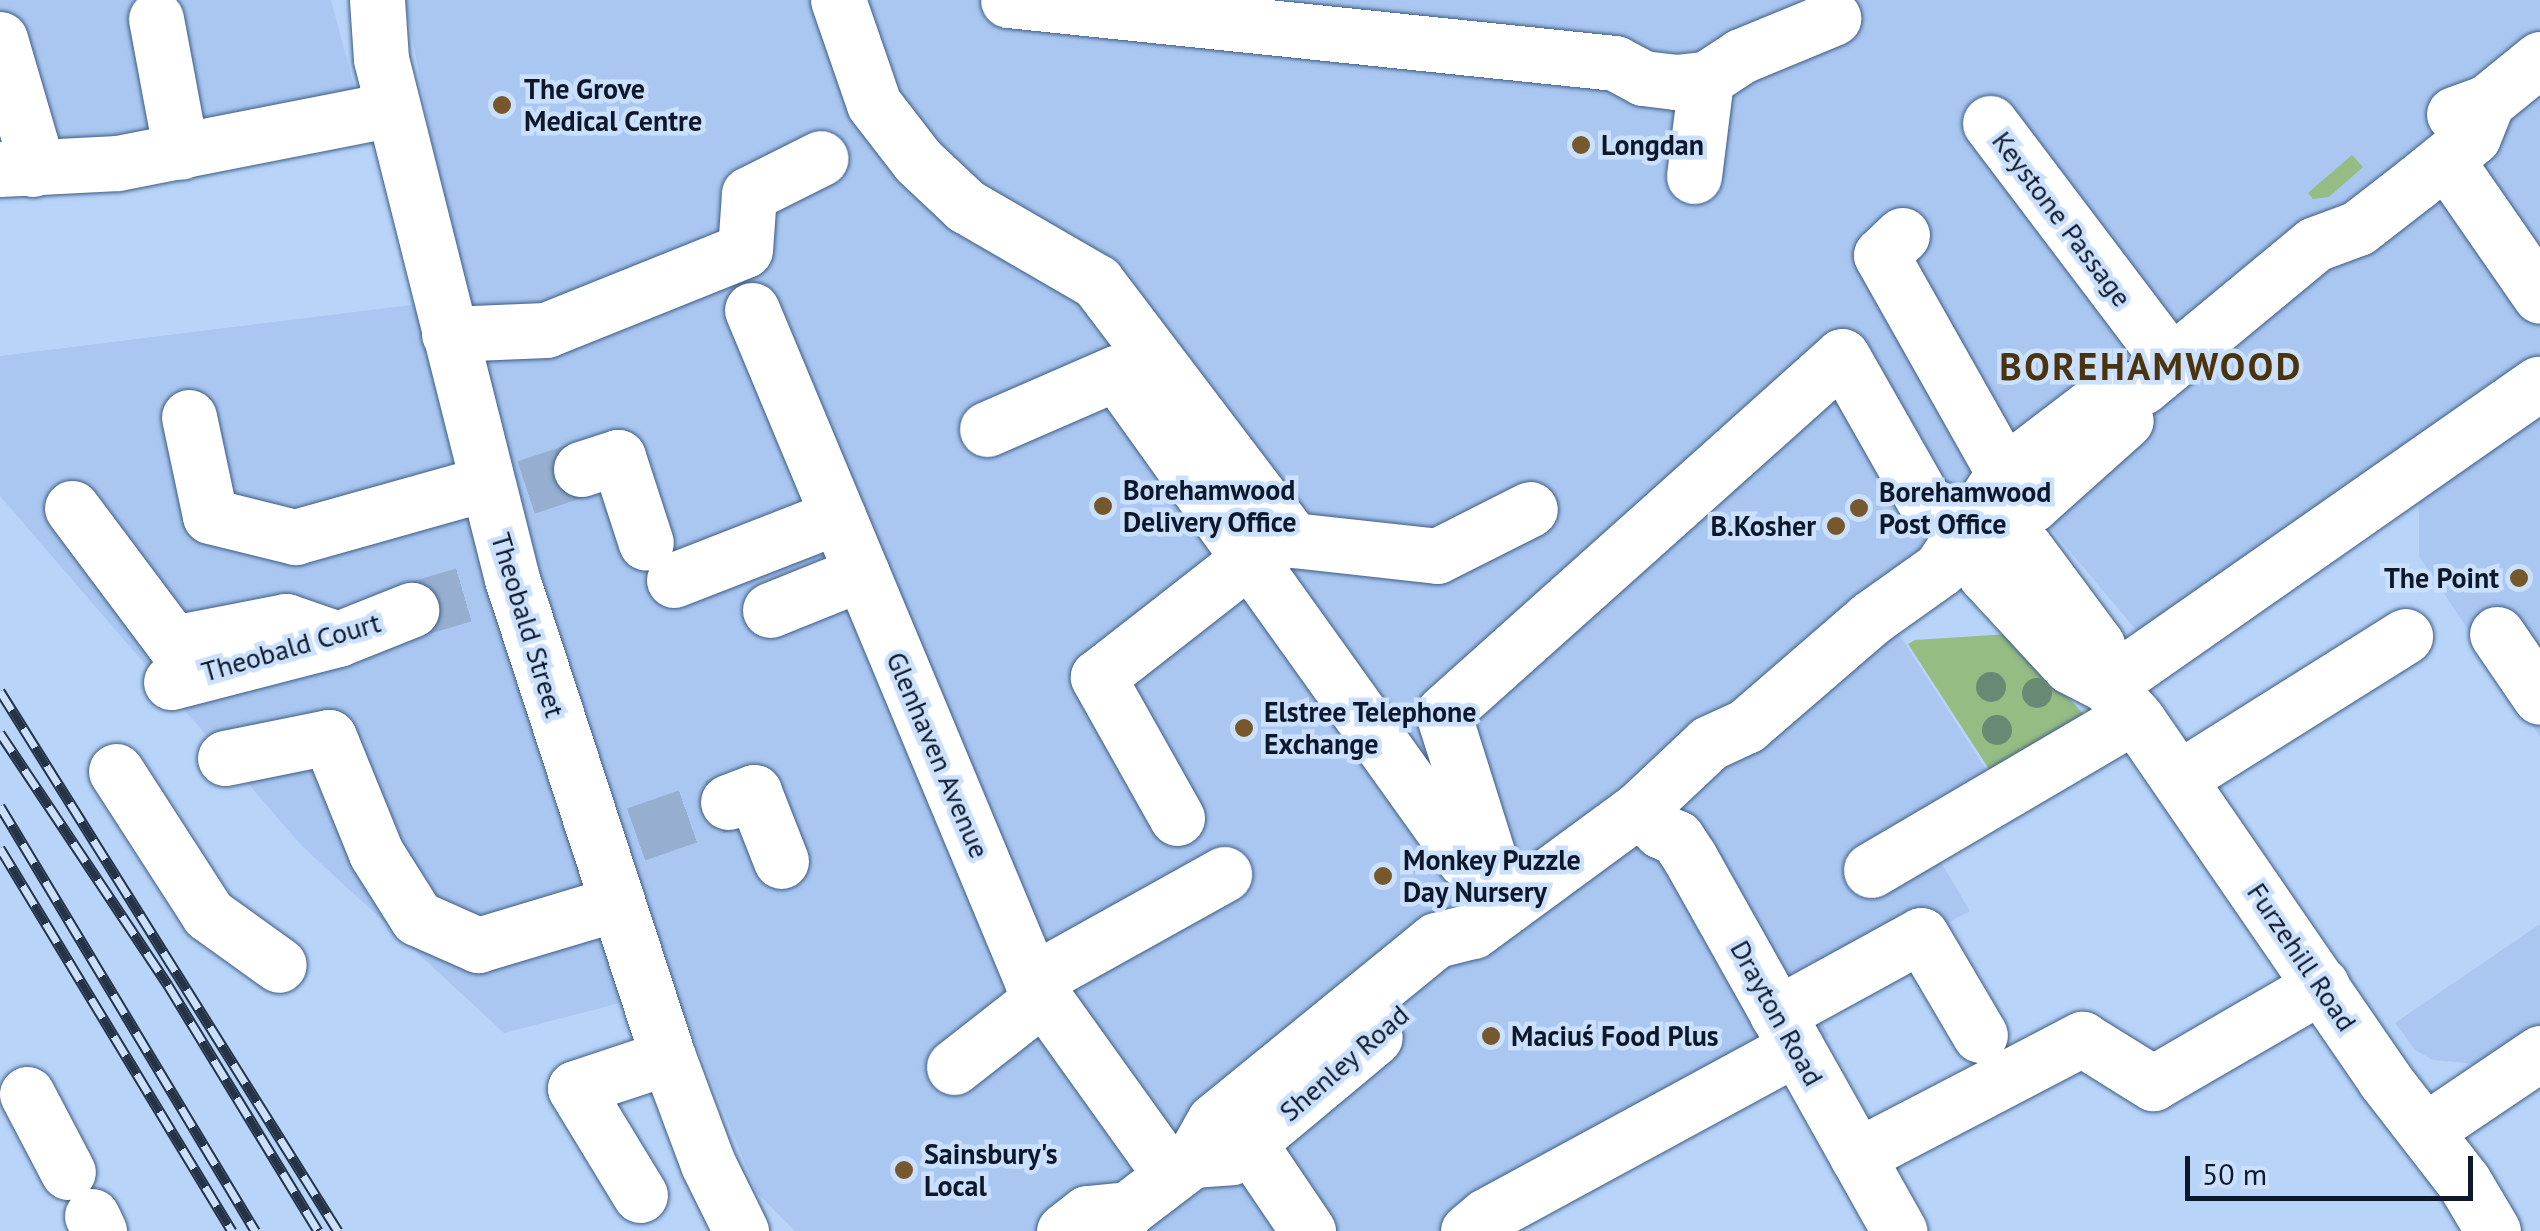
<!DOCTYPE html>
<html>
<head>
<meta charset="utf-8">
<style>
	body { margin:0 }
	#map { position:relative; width:2540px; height:1231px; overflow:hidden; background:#b8d4f9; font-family:"PT Sans",sans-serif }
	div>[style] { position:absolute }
	.built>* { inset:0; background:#a9c7f1 }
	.green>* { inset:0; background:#95bc83 }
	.minor-tunnel>* { height:55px; margin-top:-27.5px; transform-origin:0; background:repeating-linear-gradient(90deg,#96afd0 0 55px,transparent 0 83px) }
	.roads { filter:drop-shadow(0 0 2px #3d5c84) drop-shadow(0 0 2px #3d5c84) }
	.minor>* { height:55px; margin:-27.5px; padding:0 27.5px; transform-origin:27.5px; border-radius:27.5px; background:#fff }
	.major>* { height:55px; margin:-27.5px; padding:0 27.5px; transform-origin:27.5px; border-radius:27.5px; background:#fff }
	.rail>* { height:11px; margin-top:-5.5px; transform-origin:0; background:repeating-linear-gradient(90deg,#cbe0fc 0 22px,#253347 0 44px); box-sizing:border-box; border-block:2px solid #253347 }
	.trees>* { width:30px; height:30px; margin:-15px; border-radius:50%; background:#688a74 }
	.dots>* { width:28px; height:28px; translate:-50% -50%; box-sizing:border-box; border:5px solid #cbe0fc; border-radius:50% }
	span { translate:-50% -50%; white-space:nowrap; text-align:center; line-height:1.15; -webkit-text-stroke:9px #cbe0fc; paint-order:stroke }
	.poi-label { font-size:28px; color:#0d192a; font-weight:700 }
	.left { translate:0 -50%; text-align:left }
	.right { translate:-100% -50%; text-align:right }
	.street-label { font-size:28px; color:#0d192a }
	.district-label { font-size:38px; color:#4a340f; font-weight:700; letter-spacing:2.5px }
	.scale { position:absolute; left:2185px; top:1156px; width:288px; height:45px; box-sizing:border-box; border:5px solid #0d192a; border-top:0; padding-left:12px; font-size:30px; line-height:35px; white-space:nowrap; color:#0d192a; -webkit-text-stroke:8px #cbe0fc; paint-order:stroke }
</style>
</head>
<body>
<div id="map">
	<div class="built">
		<i style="clip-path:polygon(0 0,331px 0,367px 135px,0 195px)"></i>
		<i style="clip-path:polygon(405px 0,2540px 0,2540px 737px,2419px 556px,2419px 477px,2158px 656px,2042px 518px,1895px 628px,2008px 804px,1933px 849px,1970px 911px,1809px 997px,1829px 1036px,1506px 1231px,795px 1231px,757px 1193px,674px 989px,504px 1033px,301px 845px,0 496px,0 356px,411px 305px,458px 282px)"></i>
		<i style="clip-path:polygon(2540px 924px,2540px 1070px,2433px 1060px,2415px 1050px,2395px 1023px)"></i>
	</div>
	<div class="green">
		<i style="clip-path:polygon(2352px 155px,2363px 167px,2329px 197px,2313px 199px,2308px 193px)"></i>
		<i style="clip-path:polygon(2009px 634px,2090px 721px,2000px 786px,1908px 644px,1915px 640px)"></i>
	</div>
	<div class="minor-tunnel">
		<i style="left:526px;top:487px;width:58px;rotate:-18.1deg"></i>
		<i style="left:411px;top:610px;width:64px;rotate:-16.4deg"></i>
		<i style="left:636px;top:834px;width:97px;rotate:-19.2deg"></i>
	</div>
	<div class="roads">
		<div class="minor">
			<i style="left:377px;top:0;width:59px;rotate:86.1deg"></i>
			<i style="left:381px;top:59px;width:536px;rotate:75.86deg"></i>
			<i style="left:512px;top:579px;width:503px;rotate:71.93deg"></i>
			<i style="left:668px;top:1057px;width:114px;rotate:69.5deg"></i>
			<i style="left:708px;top:1164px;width:75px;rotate:63.8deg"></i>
			<i style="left:838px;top:0;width:110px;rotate:70.9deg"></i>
			<i style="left:874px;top:104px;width:72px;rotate:52.3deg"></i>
			<i style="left:918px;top:161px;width:66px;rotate:43.2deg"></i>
			<i style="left:966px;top:206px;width:151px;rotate:30.1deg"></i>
			<i style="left:1097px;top:282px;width:324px;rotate:52.8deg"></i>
			<i style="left:1293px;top:540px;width:145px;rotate:6.3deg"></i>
			<i style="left:1437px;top:556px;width:104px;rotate:-26.8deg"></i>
			<i style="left:1008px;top:0;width:610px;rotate:5.93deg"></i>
			<i style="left:1615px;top:63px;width:32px;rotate:28deg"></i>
			<i style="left:1643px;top:78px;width:32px;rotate:7deg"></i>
			<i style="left:1675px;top:82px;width:31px;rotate:-6deg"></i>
			<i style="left:1706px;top:79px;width:42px;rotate:-33.3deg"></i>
			<i style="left:1741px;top:56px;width:100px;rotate:-22.4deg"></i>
			<i style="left:156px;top:19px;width:135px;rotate:79.4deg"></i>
			<i style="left:0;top:39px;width:110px;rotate:73.7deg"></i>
			<i style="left:31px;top:145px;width:24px;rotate:85deg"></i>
			<i style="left:1990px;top:123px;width:300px;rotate:52.9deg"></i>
			<i style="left:2446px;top:160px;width:165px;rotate:55.3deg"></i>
			<i style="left:0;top:169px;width:118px;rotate:-2.9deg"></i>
			<i style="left:118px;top:163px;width:280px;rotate:-11.1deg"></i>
			<i style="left:1694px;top:176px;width:98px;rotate:-82.9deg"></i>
			<i style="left:1902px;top:235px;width:29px;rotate:136deg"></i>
			<i style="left:1881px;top:255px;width:250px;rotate:60.6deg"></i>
			<i style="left:752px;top:310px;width:727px;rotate:67.35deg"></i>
			<i style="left:1032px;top:981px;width:239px;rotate:54.4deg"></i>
			<i style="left:449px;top:334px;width:97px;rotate:-2.4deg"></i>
			<i style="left:546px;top:330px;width:214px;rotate:-21.9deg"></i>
			<i style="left:745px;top:250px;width:56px;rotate:-85.9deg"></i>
			<i style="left:749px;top:194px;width:80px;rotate:-26.6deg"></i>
			<i style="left:189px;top:417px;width:101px;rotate:78deg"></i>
			<i style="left:210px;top:516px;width:88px;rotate:13.9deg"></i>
			<i style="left:295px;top:537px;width:199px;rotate:-15.7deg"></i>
			<i style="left:987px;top:429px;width:141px;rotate:-23.5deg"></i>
			<i style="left:1116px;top:373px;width:598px;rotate:54.4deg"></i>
			<i style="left:1464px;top:859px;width:26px;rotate:7deg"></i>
			<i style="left:581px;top:469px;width:39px;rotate:-18deg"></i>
			<i style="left:618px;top:457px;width:90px;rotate:72deg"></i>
			<i style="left:72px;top:508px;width:169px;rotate:53.2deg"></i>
			<i style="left:173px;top:643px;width:115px;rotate:-11deg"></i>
			<i style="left:286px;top:621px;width:55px;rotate:19.1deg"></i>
			<i style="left:1975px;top:522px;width:53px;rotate:79.1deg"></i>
			<i style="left:1985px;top:574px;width:125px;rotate:47.3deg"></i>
			<i style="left:2070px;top:666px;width:42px;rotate:27.2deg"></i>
			<i style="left:2107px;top:685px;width:49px;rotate:49.1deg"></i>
			<i style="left:2139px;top:722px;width:433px;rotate:55.5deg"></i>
			<i style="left:2384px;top:1079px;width:130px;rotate:52.2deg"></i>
			<i style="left:2464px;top:1182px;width:57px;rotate:59.4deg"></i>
			<i style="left:674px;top:580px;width:176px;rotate:-21.3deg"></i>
			<i style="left:770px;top:610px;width:99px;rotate:-21.9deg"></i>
			<i style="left:2497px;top:634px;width:76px;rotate:55.7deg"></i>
			<i style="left:171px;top:682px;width:172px;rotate:-14.4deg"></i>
			<i style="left:338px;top:639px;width:79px;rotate:-21.7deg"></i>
			<i style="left:2107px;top:685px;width:526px;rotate:-34.93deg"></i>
			<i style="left:225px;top:758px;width:106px;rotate:-11.4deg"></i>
			<i style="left:329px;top:737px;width:125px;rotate:67.9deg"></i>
			<i style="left:376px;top:853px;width:77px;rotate:57.8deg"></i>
			<i style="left:417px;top:918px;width:67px;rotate:23.9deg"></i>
			<i style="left:478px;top:945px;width:143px;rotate:-16.7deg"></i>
			<i style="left:116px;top:771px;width:170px;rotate:57.2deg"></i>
			<i style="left:208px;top:914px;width:87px;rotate:35.7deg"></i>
			<i style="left:2179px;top:778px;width:267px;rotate:-32.1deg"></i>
			<i style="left:728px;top:802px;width:28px;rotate:-21deg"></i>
			<i style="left:754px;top:792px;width:74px;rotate:68.6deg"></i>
			<i style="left:1639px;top:809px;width:31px;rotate:45deg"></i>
			<i style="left:1661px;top:831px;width:17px;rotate:24deg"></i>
			<i style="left:1677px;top:838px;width:24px;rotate:57deg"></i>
			<i style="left:1690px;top:858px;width:428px;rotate:60.7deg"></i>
			<i style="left:1177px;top:818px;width:162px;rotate:-119.3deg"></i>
			<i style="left:1098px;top:677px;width:190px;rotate:-38deg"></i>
			<i style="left:1871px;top:870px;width:305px;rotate:-30.4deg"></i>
			<i style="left:1515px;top:899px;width:45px;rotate:-124deg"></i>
			<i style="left:1490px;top:862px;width:156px;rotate:-107.5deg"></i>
			<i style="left:1443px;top:713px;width:535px;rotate:-41.82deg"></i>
			<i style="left:1842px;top:356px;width:170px;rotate:60.4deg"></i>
			<i style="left:1926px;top:504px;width:52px;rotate:20.2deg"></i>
			<i style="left:1975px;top:522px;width:56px;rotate:27.5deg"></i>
			<i style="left:2025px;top:548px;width:121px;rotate:53.4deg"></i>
			<i style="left:2097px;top:645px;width:41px;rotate:76deg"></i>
			<i style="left:1032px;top:981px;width:220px;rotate:-29.1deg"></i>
			<i style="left:1777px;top:1014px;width:164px;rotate:-28.7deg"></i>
			<i style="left:1921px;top:935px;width:116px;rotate:59.5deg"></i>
			<i style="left:954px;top:1067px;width:112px;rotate:-38.1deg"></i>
			<i style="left:27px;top:1094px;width:88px;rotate:62.3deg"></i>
			<i style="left:2426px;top:1130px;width:138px;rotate:-34deg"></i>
			<i style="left:1250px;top:1145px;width:104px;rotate:56deg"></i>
			<i style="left:1857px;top:1156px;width:254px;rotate:-27.5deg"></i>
			<i style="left:2082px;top:1039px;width:84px;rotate:31.8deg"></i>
			<i style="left:2153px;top:1083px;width:195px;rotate:-30.1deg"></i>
			<i style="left:640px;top:1195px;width:125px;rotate:-121.3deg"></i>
			<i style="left:575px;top:1088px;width:98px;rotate:-18.4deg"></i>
			<i style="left:92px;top:1216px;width:17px;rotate:65deg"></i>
			<i style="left:1468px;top:1231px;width:23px;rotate:-40deg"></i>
			<i style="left:1486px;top:1216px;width:353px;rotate:-28.5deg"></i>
		</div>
		<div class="major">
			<i style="left:2454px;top:114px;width:35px;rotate:-20deg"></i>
			<i style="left:2487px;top:102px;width:68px;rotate:-39.1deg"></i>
			<i style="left:1957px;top:526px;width:77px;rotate:-15.8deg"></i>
			<i style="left:2031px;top:505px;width:127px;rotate:-41.8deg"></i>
			<i style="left:1192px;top:1160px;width:39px;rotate:-4deg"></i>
			<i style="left:1231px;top:1157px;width:187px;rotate:-39.8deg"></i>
			<i style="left:1064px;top:1231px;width:29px;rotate:-38deg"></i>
			<i style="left:1087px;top:1213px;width:41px;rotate:-5.6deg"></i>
			<i style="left:1112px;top:1231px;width:27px;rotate:-54deg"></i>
			<i style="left:1128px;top:1209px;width:81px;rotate:-37.4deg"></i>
			<i style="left:1192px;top:1160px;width:45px;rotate:-60.6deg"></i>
			<i style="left:1214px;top:1121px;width:286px;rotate:-39.2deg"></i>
			<i style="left:1436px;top:940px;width:38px;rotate:-14deg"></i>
			<i style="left:1473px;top:931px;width:206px;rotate:-36.3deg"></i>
			<i style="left:1639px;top:809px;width:96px;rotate:-43.3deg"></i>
			<i style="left:1709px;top:743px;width:41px;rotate:-24.7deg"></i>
			<i style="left:1746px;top:726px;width:165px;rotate:-40.8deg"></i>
			<i style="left:1871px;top:618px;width:85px;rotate:-35.4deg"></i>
			<i style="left:1940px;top:569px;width:115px;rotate:-56.3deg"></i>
			<i style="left:2004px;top:473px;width:128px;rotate:-37.4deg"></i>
			<i style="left:2106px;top:395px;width:37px;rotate:-13deg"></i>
			<i style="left:2142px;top:387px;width:224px;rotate:-39.6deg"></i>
			<i style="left:2315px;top:244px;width:46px;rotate:-20.4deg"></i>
			<i style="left:2358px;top:228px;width:73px;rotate:-37.8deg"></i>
			<i style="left:2416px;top:183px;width:73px;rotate:-38.9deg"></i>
			<i style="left:2473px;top:137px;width:38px;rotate:-68deg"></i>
		</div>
	</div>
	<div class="rail">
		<i style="left:0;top:691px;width:637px;rotate:57.96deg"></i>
		<i style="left:0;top:733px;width:303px;rotate:56.3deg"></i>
		<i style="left:168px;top:985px;width:288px;rotate:58.6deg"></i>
		<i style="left:0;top:806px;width:496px;rotate:59deg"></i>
		<i style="left:0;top:848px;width:448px;rotate:58.8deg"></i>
	</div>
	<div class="trees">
		<i style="left:1991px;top:687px"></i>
		<i style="left:2037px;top:693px"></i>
		<i style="left:1997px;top:730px"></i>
	</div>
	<div class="dots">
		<i style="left:502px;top:105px;background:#76582c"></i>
		<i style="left:1581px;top:145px;background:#76582c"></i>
		<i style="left:1103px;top:506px;background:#76582c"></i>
		<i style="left:1859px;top:508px;background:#76582c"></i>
		<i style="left:1836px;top:526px;background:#76582c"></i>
		<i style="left:2519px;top:578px;background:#76582c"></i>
		<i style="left:1244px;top:728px;background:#76582c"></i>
		<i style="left:1383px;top:876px;background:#76582c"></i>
		<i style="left:1491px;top:1036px;background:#76582c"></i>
		<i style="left:904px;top:1170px;background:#76582c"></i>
	</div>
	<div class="poi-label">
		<span class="left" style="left:524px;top:105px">The Grove<br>Medical Centre</span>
		<span class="left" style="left:1601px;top:145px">Longdan</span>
		<span class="left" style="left:1123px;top:506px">Borehamwood<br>Delivery Office</span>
		<span class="left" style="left:1879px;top:508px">Borehamwood<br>Post Office</span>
		<span class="right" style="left:1816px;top:526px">B.Kosher</span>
		<span class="right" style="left:2499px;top:578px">The Point</span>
		<span class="left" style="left:1264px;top:728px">Elstree Telephone<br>Exchange</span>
		<span class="left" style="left:1403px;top:876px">Monkey Puzzle<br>Day Nursery</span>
		<span class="left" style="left:1511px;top:1036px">Maciuś Food Plus</span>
		<span class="left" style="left:924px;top:1170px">Sainsbury's<br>Local</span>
	</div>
	<div class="street-label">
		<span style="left:2062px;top:219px;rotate:53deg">Keystone Passage</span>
		<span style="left:528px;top:625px;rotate:73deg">Theobald Street</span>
		<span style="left:291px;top:647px;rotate:-16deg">Theobald Court</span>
		<span style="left:938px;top:755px;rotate:67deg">Glenhaven Avenue</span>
		<span style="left:2302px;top:957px;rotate:56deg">Furzehill Road</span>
		<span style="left:1777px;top:1013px;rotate:61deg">Drayton Road</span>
		<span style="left:1344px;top:1063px;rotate:-41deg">Shenley Road</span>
	</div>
	<div class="district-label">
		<span style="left:2151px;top:366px">BOREHAMWOOD</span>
	</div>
	<div class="scale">50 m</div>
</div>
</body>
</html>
